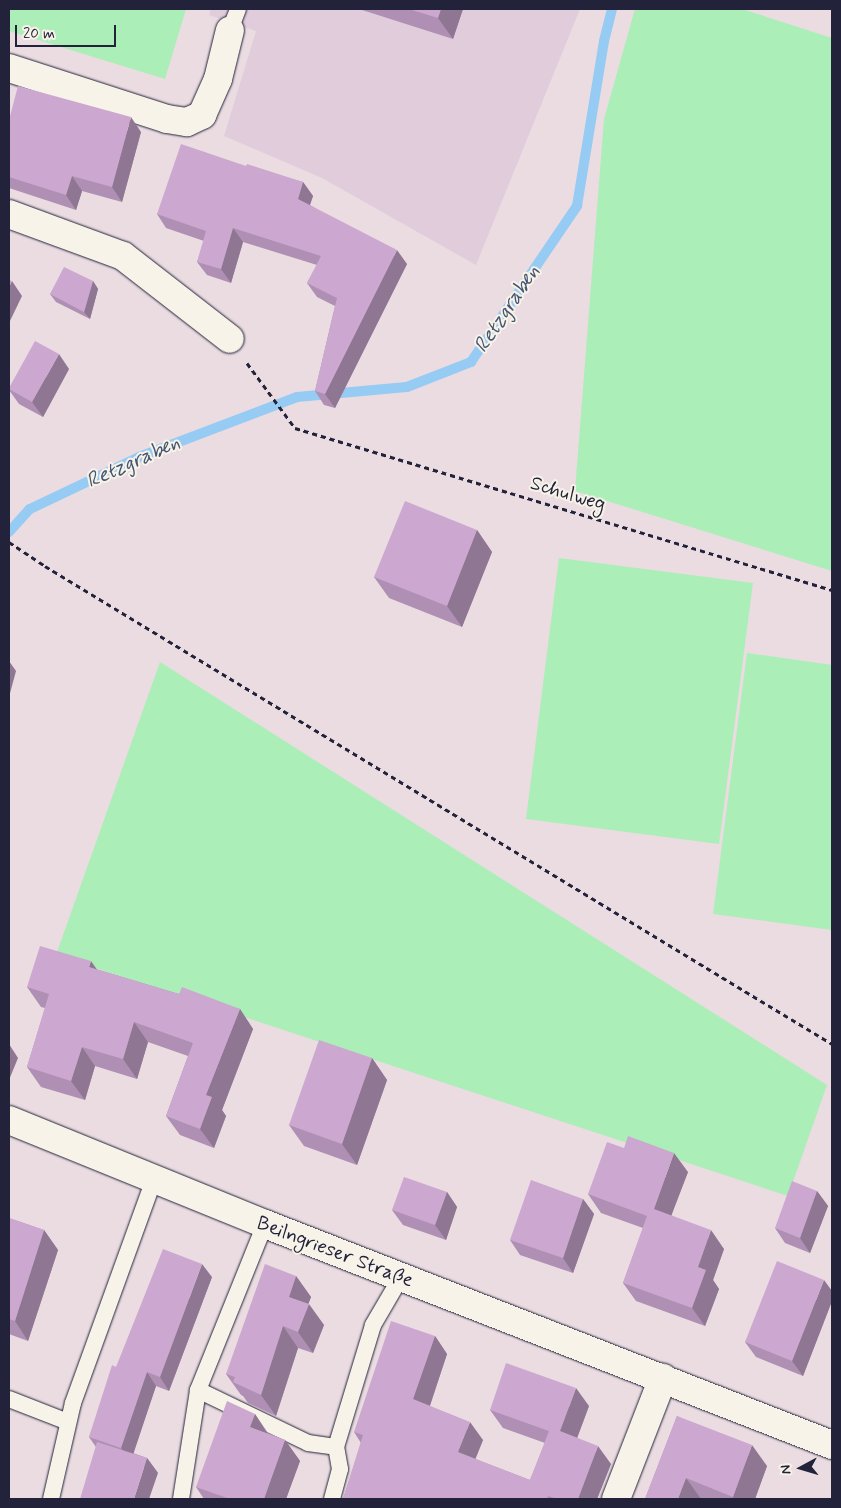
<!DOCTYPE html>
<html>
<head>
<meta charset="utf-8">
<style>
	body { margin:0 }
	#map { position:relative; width:841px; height:1508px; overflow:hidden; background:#eadce1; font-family:Mynerve,sans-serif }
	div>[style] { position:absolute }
	.built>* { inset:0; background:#e1ccdc }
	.green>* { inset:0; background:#abeeb8 }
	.stream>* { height:10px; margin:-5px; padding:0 5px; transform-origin:5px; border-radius:5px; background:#96cbf4 }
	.path>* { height:3px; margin-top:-1.5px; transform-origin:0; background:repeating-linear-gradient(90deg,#22223b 0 5px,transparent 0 9px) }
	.roads { filter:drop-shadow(0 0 1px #22223b) drop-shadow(0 0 1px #22223b) }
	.lane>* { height:16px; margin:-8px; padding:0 8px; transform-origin:8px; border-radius:8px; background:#f7f3e8 }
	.street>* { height:28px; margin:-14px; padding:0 14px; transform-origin:14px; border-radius:14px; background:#f7f3e8 }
	.secondary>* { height:28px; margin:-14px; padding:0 14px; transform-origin:14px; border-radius:14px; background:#f7f3e8 }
	.wall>* { inset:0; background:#af90b4 }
	.shaded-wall>* { inset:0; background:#8f7692 }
	.building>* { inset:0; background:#cca8d1 }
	span { translate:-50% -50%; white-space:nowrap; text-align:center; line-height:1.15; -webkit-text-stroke:4px #f7f3e8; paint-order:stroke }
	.street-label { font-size:20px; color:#22223b }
	.water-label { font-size:21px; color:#455572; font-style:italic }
	.frame { position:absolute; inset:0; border:10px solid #22223b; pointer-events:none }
	.north { position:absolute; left:776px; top:1443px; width:50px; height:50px; -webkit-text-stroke:4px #f7f3e8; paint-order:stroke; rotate:264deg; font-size:14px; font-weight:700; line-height:20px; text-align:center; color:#22223b }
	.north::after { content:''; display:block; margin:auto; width:18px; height:22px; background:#22223b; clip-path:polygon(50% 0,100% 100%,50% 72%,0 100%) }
	.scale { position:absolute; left:15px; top:25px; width:101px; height:22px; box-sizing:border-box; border:2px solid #22223b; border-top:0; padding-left:6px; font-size:15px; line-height:18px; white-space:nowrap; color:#22223b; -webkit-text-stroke:4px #f7f3e8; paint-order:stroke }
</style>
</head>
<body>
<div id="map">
	<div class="built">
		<i style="clip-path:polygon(211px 9px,580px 9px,476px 265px,322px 178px,224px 136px,256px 31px,209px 15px)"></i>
	</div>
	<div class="green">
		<i style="clip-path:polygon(9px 9px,186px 9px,165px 79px,9px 31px)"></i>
		<i style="clip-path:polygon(635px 9px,742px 9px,832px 38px,832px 571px,575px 491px,604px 119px)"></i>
		<i style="clip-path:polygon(559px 558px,753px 583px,719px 844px,526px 819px)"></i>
		<i style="clip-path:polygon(747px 653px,832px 665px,832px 930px,713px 914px)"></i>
		<i style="clip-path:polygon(160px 662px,827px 1085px,788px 1196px,56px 955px)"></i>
	</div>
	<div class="stream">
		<i style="left:9px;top:532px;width:31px;rotate:-48deg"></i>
		<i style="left:30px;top:509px;width:121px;rotate:-25.5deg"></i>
		<i style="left:139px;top:457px;width:169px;rotate:-20.8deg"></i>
		<i style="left:297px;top:397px;width:110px;rotate:-5.2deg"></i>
		<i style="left:407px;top:387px;width:69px;rotate:-21.3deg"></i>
		<i style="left:471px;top:362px;width:189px;rotate:-55.8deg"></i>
		<i style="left:577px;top:206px;width:167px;rotate:-80.7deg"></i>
		<i style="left:604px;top:41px;width:33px;rotate:-76deg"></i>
	</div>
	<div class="path">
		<i style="left:247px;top:363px;width:81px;rotate:53.6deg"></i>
		<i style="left:295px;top:428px;width:561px;rotate:16.79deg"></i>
		<i style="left:9px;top:542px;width:43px;rotate:33.7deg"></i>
		<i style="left:45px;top:566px;width:921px;rotate:31.27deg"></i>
	</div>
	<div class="roads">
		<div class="lane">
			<i style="left:230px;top:30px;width:22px;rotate:-69deg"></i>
			<i style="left:198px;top:1390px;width:122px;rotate:25.7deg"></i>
			<i style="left:308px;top:1443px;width:28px;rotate:8deg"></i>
			<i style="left:9px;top:1399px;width:63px;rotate:21.3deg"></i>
			<i style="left:51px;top:1499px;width:98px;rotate:-77.1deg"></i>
			<i style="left:73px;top:1403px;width:238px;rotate:-70.1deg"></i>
			<i style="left:181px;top:1499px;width:110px;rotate:-81.1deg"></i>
			<i style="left:198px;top:1390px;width:179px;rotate:-68deg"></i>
			<i style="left:332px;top:1499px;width:31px;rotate:-75deg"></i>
			<i style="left:340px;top:1469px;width:22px;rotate:-100deg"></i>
			<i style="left:336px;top:1447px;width:127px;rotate:-73.1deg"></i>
			<i style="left:373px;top:1325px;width:56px;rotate:-59.7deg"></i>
		</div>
		<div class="street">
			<i style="left:9px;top:68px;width:166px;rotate:17.9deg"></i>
			<i style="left:167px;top:119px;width:20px;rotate:9deg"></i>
			<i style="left:187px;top:122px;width:17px;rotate:-25deg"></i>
			<i style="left:202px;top:115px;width:39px;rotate:-66deg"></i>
			<i style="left:218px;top:79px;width:50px;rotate:-76.2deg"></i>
			<i style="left:9px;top:214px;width:121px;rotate:20.2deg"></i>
			<i style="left:123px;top:256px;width:135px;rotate:37.8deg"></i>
			<i style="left:616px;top:1499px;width:130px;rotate:-68.8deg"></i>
		</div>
		<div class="secondary">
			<i style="left:9px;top:1120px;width:276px;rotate:22.1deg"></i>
			<i style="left:265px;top:1224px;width:609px;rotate:21.29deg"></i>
		</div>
	</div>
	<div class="wall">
		<i style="clip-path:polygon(359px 9px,463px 9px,453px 39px)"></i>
		<i style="clip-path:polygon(9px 120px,141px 132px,122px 202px,82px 191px,76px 210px,9px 188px)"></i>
		<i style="clip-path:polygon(246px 166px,303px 182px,313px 196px,310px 205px,407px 264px,335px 408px,324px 405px,315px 391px,335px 306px,317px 297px,307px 283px,317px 265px,243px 242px,231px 283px,207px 275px,197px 262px,204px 241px,166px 228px,157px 214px)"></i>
		<i style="clip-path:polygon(93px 281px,98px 289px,90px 319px,56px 302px,50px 294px)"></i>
		<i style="clip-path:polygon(69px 369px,43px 417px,19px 404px,9px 390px)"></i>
		<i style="clip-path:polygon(477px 530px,492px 552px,462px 627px,389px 598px,374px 577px)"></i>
		<i style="clip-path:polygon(96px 969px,179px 994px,240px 1009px,253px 1029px,222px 1110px,226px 1116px,214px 1148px,180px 1135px,166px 1116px,188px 1056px,148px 1042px,137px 1079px,95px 1066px,85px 1100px,41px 1087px,27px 1067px,45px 1008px,41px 1007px,27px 987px)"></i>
		<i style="clip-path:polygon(372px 1058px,387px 1080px,357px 1165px,304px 1146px,289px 1125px)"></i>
		<i style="clip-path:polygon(688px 1172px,671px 1215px,724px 1249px,713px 1280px,719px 1289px,705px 1326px,636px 1301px,623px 1283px,643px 1228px,601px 1213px,588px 1194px)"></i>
		<i style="clip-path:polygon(817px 1191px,828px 1206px,810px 1253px,785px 1243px,775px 1228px)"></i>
		<i style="clip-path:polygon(447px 1192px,457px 1207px,446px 1240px,403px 1225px,392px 1210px)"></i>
		<i style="clip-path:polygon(583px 1199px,594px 1214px,573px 1273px,520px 1255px,510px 1240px)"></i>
		<i style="clip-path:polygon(9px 1218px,44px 1230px,58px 1250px,28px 1341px,9px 1334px)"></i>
		<i style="clip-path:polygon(296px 1276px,311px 1297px,308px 1304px,324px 1325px,313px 1353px,298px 1348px,276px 1416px,248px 1403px,243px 1396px,241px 1395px,226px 1374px)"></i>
		<i style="clip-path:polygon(212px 1277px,169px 1391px,156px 1386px,133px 1453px,147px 1458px,158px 1473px,96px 1447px,89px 1437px,116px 1367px)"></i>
		<i style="clip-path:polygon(832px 1291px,832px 1301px,803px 1376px,756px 1357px,745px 1342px)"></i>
		<i style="clip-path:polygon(435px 1336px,447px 1354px,430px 1406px,483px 1440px,475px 1459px,530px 1480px,545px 1443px,503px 1428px,490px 1410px,589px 1406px,577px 1438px,611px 1464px,597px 1499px,343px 1499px,361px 1443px,354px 1432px)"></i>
		<i style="clip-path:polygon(255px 1414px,268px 1433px,285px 1440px,300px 1461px,286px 1499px,204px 1499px,196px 1487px)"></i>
		<i style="clip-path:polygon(677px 1416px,767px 1466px,755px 1499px,645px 1499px)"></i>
	</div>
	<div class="shaded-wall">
		<i style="clip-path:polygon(441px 9px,463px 9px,453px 39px,438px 18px)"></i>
		<i style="clip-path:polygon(131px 117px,141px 132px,122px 202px,112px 187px)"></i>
		<i style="clip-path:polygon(72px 176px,82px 191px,76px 210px,66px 195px)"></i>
		<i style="clip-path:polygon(303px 182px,313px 196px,307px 213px,298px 199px)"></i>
		<i style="clip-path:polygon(233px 228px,243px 242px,231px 283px,221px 269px)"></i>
		<i style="clip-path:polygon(397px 250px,407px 264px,335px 408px,325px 394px)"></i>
		<i style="clip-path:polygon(12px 281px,22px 296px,9px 323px,9px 287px)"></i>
		<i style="clip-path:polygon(93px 281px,98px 289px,90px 319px,84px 312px)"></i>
		<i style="clip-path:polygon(59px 354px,69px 369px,43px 417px,32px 402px)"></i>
		<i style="clip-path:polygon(477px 530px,492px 552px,462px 627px,447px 606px)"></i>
		<i style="clip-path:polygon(9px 661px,16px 671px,9px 697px)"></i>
		<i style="clip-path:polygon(91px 961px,105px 981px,89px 967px)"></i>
		<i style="clip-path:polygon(240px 1009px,253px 1029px,222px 1110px,226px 1116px,214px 1148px,200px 1129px,206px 1095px)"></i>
		<i style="clip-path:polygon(134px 1022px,148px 1042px,137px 1079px,123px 1059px)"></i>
		<i style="clip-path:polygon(9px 1044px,18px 1058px,9px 1080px)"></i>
		<i style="clip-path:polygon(82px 1047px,95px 1066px,85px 1100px,71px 1081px)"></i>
		<i style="clip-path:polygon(372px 1058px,387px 1080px,357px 1165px,342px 1144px)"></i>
		<i style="clip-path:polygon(674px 1153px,688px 1172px,667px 1227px,654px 1209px)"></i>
		<i style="clip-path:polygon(817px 1191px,828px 1206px,810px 1253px,800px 1238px)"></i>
		<i style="clip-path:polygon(447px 1192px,457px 1207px,446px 1240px,435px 1225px)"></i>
		<i style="clip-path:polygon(583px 1199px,594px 1214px,573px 1273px,563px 1258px)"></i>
		<i style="clip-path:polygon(44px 1230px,58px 1250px,28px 1341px,15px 1321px)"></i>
		<i style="clip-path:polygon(711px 1230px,724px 1249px,713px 1280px,719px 1289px,705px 1326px,692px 1308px,698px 1267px)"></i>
		<i style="clip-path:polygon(202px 1264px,212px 1277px,169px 1391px,160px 1377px)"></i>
		<i style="clip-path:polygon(296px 1276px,311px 1297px,303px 1318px,289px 1297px)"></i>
		<i style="clip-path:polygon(824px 1280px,832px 1291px,832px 1301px,803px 1376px,792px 1361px)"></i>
		<i style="clip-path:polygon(309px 1304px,324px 1325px,313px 1353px,298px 1332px)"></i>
		<i style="clip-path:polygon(283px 1326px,298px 1348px,276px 1416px,261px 1395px)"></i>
		<i style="clip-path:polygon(435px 1336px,447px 1354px,426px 1417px,413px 1399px)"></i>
		<i style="clip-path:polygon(147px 1372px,156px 1386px,131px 1461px,121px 1448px)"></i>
		<i style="clip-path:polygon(576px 1388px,589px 1406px,573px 1449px,560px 1431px)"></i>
		<i style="clip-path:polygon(255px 1414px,269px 1436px,250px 1427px)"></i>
		<i style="clip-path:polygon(470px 1422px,483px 1440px,471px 1470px,458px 1452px)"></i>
		<i style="clip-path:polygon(285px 1440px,300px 1461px,286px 1499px,264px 1499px)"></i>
		<i style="clip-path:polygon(752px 1445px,767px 1466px,755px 1499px,734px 1499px,733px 1497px)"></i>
		<i style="clip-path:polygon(598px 1446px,611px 1464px,597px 1499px,578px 1499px)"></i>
		<i style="clip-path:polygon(147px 1458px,158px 1473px,149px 1499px,134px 1499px)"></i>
		<i style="clip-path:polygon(686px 1478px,701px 1499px,678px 1499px)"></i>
	</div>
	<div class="building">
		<i style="clip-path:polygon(409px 9px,441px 9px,438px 18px)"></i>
		<i style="clip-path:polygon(18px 86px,131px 117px,112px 187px,72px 176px,66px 195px,9px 177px,9px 120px)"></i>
		<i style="clip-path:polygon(181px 144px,246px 166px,247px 164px,303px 182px,298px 199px,397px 250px,325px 394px,315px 391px,337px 298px,307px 283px,321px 256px,233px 228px,221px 269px,197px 262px,206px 231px,157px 214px)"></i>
		<i style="clip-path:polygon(64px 267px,93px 281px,84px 312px,50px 294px)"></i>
		<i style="clip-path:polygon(9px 280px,12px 281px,9px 287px)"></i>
		<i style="clip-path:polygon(35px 341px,59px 354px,32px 402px,9px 389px,9px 388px)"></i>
		<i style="clip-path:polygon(405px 501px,477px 530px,447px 606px,374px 577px)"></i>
		<i style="clip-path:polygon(40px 946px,91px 961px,89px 967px,179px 994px,182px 987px,240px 1009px,206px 1095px,212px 1097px,200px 1129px,166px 1116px,193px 1043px,134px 1022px,123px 1059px,82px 1047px,71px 1081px,27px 1067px,49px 994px,27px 987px)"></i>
		<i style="clip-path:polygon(319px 1040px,372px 1058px,342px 1144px,289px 1125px)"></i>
		<i style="clip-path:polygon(628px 1136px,674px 1153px,654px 1209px,711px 1230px,698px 1267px,706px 1270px,692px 1308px,623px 1283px,647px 1216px,588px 1194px,607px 1142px,624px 1148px)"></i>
		<i style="clip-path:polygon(404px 1177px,447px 1192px,435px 1225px,392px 1210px)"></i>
		<i style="clip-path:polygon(531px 1180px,583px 1199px,563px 1258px,510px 1240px)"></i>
		<i style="clip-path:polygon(792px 1181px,817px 1191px,800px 1238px,775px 1228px)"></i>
		<i style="clip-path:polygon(9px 1218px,44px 1230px,15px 1321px,9px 1319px)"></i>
		<i style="clip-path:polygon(163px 1249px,202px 1264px,160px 1377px,147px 1372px,121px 1448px,89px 1437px,112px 1365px,116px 1367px,122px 1352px)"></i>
		<i style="clip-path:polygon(777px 1261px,824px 1280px,792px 1361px,745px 1342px)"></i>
		<i style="clip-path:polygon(265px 1264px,296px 1276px,289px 1297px,309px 1304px,298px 1332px,283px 1326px,261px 1395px,233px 1382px,235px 1377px,226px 1374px)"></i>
		<i style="clip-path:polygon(391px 1321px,435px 1336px,413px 1399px,470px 1422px,458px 1452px,530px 1480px,549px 1431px,490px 1410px,506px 1363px,576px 1388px,560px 1431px,598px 1446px,578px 1499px,558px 1499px,548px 1496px,547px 1499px,343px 1499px,363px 1435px,354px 1432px)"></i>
		<i style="clip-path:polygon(227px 1401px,255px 1414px,250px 1427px,285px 1440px,264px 1499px,230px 1499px,196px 1487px)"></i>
		<i style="clip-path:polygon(677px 1416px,752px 1445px,733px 1497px,686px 1478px,678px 1499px,645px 1499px)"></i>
		<i style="clip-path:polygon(97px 1442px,147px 1458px,134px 1499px,80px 1499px)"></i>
	</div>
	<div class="street-label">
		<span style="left:568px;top:494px;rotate:17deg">Schulweg</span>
		<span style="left:335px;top:1252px;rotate:21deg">Beilngrieser Straße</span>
	</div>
	<div class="water-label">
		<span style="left:507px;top:309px;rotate:-56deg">Retzgraben</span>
		<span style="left:133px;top:462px;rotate:-24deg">Retzgraben</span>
	</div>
	<div class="frame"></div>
	<div class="north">N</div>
	<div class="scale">20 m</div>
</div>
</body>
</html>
